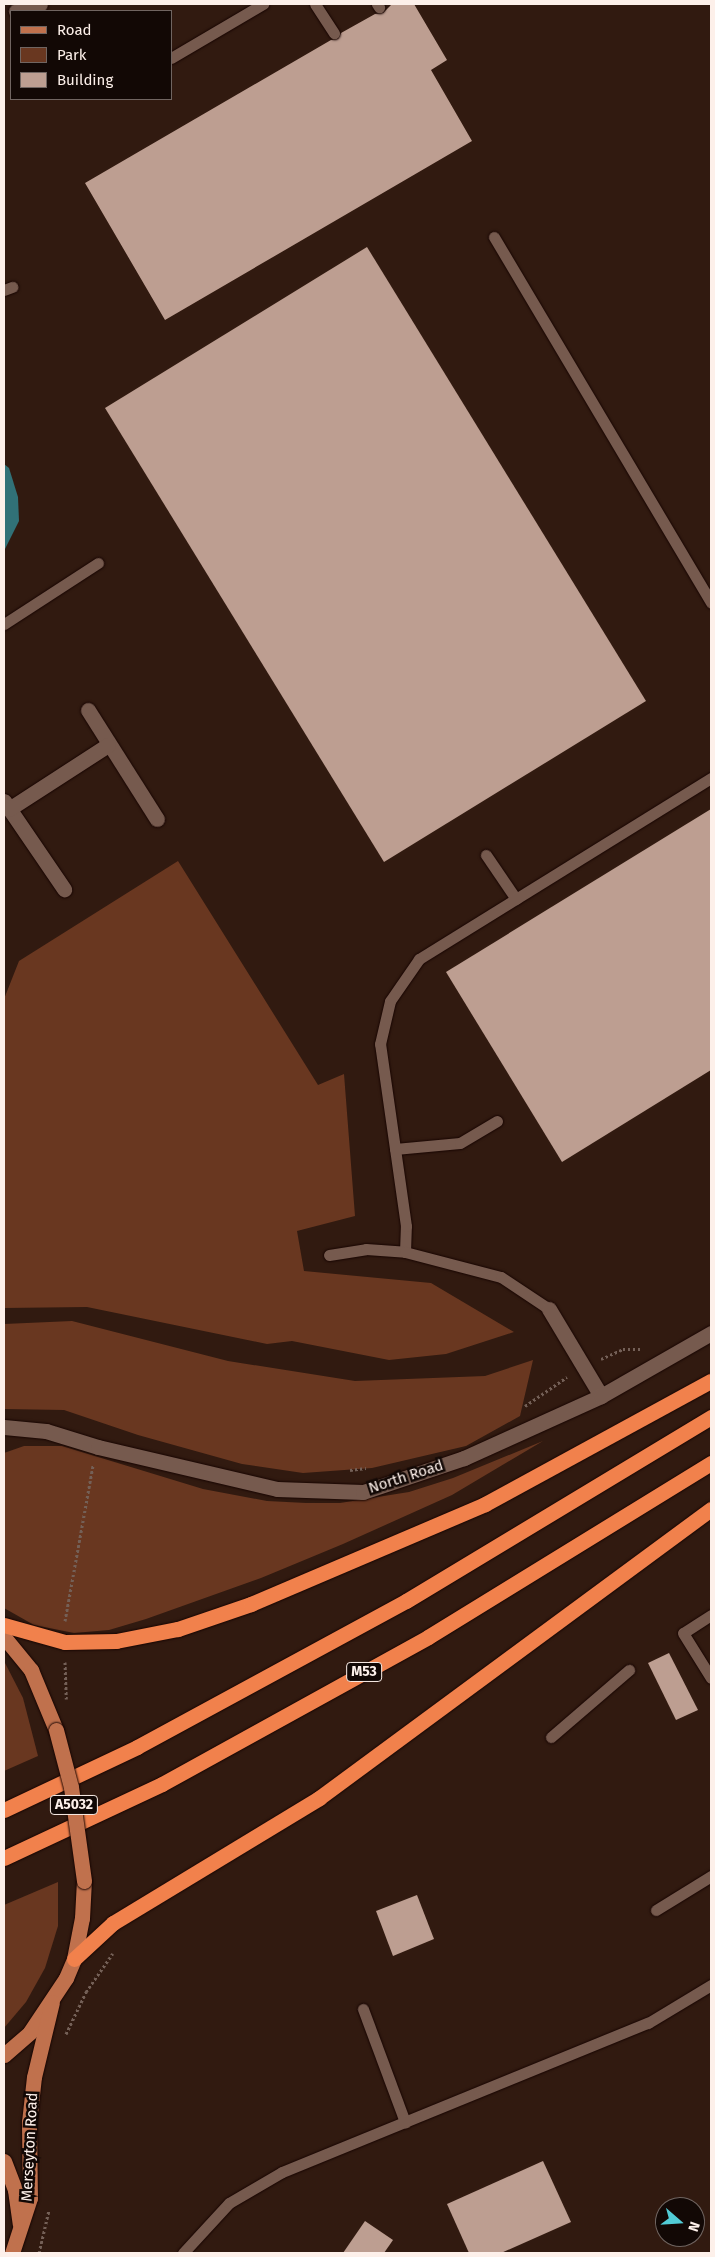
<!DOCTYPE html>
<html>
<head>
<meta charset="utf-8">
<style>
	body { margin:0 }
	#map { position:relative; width:715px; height:2257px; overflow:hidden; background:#311a10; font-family:"Fira Sans",sans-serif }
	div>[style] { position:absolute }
	.green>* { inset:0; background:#693720 }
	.water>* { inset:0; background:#317177 }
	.building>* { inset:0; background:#bd9e91 }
	.path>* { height:3px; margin-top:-1.5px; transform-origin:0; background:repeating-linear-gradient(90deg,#746057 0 2.5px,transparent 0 5px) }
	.roads { filter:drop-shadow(0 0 1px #180500) drop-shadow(0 0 1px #180500) }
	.service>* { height:11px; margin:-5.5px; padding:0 5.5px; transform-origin:5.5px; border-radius:5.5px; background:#765a4e }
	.minor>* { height:15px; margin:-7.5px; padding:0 7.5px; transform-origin:7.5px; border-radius:7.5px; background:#765a4e }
	.tertiary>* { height:15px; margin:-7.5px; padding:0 7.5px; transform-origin:7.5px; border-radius:7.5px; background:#765a4e }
	.primary>* { height:15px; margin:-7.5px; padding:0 7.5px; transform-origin:7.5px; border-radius:7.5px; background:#c0714d }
	.motorway>* { height:15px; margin:-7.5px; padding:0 7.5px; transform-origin:7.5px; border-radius:7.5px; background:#f1814c }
	.bridges { filter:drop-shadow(0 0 1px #180500) drop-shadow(0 0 1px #180500) }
	.primary-bridge>* { height:15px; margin:-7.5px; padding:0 7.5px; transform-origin:7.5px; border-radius:7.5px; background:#c0714d }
	span { translate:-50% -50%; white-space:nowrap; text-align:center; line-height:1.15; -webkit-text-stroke:5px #120805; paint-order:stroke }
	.shield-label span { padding:1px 4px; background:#120805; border:1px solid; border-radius:4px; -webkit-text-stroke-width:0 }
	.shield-label { font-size:14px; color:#fdf0ea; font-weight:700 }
	.street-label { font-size:15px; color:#fdf0ea }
	.frame { position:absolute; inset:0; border:5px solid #fdf0ea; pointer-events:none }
	.legend { position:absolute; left:10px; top:10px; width:162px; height:90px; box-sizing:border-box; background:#120805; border:1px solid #706561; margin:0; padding:6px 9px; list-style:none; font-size:15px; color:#fdf0ea }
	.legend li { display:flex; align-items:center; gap:10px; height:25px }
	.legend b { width:25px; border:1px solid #706561 }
	.north { position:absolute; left:655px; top:2197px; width:50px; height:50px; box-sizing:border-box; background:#120805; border:1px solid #706561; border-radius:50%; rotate:109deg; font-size:14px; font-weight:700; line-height:20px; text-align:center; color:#fdf0ea }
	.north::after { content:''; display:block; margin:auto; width:18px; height:22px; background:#52ccd6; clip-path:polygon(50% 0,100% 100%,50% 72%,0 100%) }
</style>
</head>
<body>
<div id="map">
	<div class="green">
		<i style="clip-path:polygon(178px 861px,318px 1085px,344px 1074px,355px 1216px,297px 1231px,304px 1271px,431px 1283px,514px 1332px,446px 1354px,389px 1360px,292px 1341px,267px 1344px,87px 1307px,4px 1308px,4px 999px,19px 961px)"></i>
		<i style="clip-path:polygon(72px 1321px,228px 1361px,355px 1381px,485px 1376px,533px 1360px,520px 1416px,466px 1446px,372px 1468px,303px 1473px,242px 1464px,138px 1435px,64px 1410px,4px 1409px,4px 1324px)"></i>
		<i style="clip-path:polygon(543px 1441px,452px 1495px,343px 1544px,261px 1578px,146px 1619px,109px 1630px,74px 1633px,34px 1625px,4px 1608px,4px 1453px,24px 1446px,62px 1446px,203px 1489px,267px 1501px,306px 1503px,340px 1503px,409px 1492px,453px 1478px)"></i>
		<i style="clip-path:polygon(4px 1661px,23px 1698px,38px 1756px,4px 1771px)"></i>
		<i style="clip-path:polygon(58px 1882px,58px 1926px,45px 1968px,26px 2002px,4px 2028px,4px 1905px)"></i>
	</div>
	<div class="water">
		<i style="clip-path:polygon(4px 464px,9px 468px,18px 497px,19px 521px,4px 551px)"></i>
	</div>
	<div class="building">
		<i style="clip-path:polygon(392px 4px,414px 4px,447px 60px,431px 70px,472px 141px,165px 320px,85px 183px,331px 40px,338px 39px,341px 33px,375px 14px,383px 13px)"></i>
		<i style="clip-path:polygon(367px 247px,646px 701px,384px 862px,105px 408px)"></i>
		<i style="clip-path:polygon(711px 809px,711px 1070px,562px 1162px,446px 972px)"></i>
		<i style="clip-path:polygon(669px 1653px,698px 1710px,676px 1720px,648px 1663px)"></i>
		<i style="clip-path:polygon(417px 1895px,434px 1939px,393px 1956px,376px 1911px)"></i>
		<i style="clip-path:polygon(543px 2161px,571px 2222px,501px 2253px,469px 2253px,447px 2204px)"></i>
		<i style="clip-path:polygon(365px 2221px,393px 2240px,384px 2253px,343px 2253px)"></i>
	</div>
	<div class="path">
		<i style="left:601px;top:1359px;width:24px;rotate:-24deg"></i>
		<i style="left:623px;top:1349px;width:20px"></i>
		<i style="left:525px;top:1406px;width:51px;rotate:-34.6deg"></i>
		<i style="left:350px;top:1470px;width:16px;rotate:-7deg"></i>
		<i style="left:65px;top:1621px;width:158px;rotate:-79.8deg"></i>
		<i style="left:65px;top:1662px;width:37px;rotate:88deg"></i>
		<i style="left:66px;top:2034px;width:47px;rotate:-64.5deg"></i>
		<i style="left:86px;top:1992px;width:47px;rotate:-55.3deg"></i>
		<i style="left:39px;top:2253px;width:44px;rotate:-76.9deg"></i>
	</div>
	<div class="roads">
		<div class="service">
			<i style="left:315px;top:4px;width:35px;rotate:57deg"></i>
			<i style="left:377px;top:4px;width:4px;rotate:56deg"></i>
			<i style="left:171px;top:58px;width:107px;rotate:-30.4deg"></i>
			<i style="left:494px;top:237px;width:425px;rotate:59.3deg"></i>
			<i style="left:4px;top:290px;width:9px;rotate:-21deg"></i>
			<i style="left:4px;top:624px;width:112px;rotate:-33deg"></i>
			<i style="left:486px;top:855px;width:53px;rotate:55.7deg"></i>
			<i style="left:395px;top:1149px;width:65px;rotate:-5.3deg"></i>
			<i style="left:460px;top:1143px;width:43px;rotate:-30.7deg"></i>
			<i style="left:405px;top:1252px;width:26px;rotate:-88deg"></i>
			<i style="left:406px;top:1226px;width:184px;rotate:-98.1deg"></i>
			<i style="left:380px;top:1044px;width:44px;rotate:-76.9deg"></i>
			<i style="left:390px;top:1001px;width:51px;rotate:-55.4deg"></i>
			<i style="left:419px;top:959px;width:344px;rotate:-31.8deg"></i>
			<i style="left:329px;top:1255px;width:37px;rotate:-9deg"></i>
			<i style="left:366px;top:1249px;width:39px;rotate:4deg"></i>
			<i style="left:405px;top:1252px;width:99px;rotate:14.6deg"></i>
			<i style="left:501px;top:1277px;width:58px;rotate:33.7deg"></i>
			<i style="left:711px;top:1615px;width:33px;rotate:147deg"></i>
			<i style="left:683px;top:1633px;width:53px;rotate:58.1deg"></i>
			<i style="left:551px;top:1737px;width:103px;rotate:-40.7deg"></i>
			<i style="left:656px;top:1910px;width:65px;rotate:-31.7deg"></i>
			<i style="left:363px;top:2009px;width:121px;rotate:69.6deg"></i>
			<i style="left:183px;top:2253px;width:68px;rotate:-47.4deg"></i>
			<i style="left:229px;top:2203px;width:61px;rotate:-30.3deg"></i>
			<i style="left:282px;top:2172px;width:395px;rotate:-22.2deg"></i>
			<i style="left:648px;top:2023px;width:74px;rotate:-31.1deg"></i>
		</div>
		<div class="minor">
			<i style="left:16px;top:11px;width:25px;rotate:-16deg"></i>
			<i style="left:88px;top:710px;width:129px;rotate:57.7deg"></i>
			<i style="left:4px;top:801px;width:107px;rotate:55.7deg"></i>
			<i style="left:9px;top:809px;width:118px;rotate:-32.9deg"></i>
			<i style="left:549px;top:1309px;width:101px;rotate:59.1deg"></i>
		</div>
		<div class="tertiary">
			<i style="left:4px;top:1427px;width:42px;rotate:5.4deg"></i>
			<i style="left:46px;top:1431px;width:54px;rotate:17.1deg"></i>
			<i style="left:98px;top:1447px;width:184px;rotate:13.2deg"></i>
			<i style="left:277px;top:1489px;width:86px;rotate:2deg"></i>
			<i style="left:363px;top:1492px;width:107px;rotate:-18.6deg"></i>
			<i style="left:464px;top:1458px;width:150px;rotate:-24.3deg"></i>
			<i style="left:601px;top:1396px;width:127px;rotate:-29.8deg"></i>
		</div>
		<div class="primary">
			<i style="left:4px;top:1637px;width:43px;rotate:50.7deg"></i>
			<i style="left:31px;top:1670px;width:65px;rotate:67.4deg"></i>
			<i style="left:4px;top:2055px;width:35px;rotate:-41deg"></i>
			<i style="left:30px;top:2032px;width:65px;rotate:-56.3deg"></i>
			<i style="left:66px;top:1978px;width:21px;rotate:-67deg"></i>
			<i style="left:74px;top:1959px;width:42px;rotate:-79deg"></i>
			<i style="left:82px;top:1918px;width:37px;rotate:-87deg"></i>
			<i style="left:4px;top:2161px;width:31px;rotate:69deg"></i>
			<i style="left:15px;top:2190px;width:34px;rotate:82deg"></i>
			<i style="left:12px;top:2253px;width:58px;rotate:-71.9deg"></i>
			<i style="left:30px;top:2198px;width:76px;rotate:-90.8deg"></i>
			<i style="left:29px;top:2122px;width:45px;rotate:-83.7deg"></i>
			<i style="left:34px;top:2077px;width:77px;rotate:-76.5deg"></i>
		</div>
		<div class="motorway">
			<i style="left:4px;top:1625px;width:63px;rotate:15.6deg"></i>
			<i style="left:65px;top:1642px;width:51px;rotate:-1.1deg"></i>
			<i style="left:116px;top:1641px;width:63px;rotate:-11deg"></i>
			<i style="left:178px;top:1629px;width:77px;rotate:-18.9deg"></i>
			<i style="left:251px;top:1604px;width:254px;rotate:-23.1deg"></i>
			<i style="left:485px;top:1504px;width:257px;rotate:-28.6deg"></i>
			<i style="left:4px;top:1810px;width:147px;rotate:-25.3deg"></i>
			<i style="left:137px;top:1747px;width:306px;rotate:-28.5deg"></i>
			<i style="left:406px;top:1601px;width:356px;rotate:-31.1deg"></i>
			<i style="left:4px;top:1858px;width:174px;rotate:-25.1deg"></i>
			<i style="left:162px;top:1784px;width:304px;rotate:-28.9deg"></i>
			<i style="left:428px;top:1637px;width:332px;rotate:-31.6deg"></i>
			<i style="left:74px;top:1959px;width:53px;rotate:-42.7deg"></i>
			<i style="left:113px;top:1923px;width:241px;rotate:-31.2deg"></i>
			<i style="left:319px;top:1798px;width:487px;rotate:-36.4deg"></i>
		</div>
	</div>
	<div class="bridges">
		<div class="primary-bridge">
			<i style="left:56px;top:1730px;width:59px;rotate:75.3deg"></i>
			<i style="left:71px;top:1787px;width:95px;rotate:82.1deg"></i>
		</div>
	</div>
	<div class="shield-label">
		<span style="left:364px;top:1672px">M53</span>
		<span style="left:74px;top:1805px">A5032</span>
	</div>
	<div class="street-label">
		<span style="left:406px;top:1477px;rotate:-18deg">North Road</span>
		<span style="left:30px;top:2147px;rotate:-87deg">Merseyton Road</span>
	</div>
	<div class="frame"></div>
	<ul class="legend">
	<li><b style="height:6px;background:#c0714d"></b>Road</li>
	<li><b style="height:14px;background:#693720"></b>Park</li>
	<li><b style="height:14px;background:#bd9e91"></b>Building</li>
	</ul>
	<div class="north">N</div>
</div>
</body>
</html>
